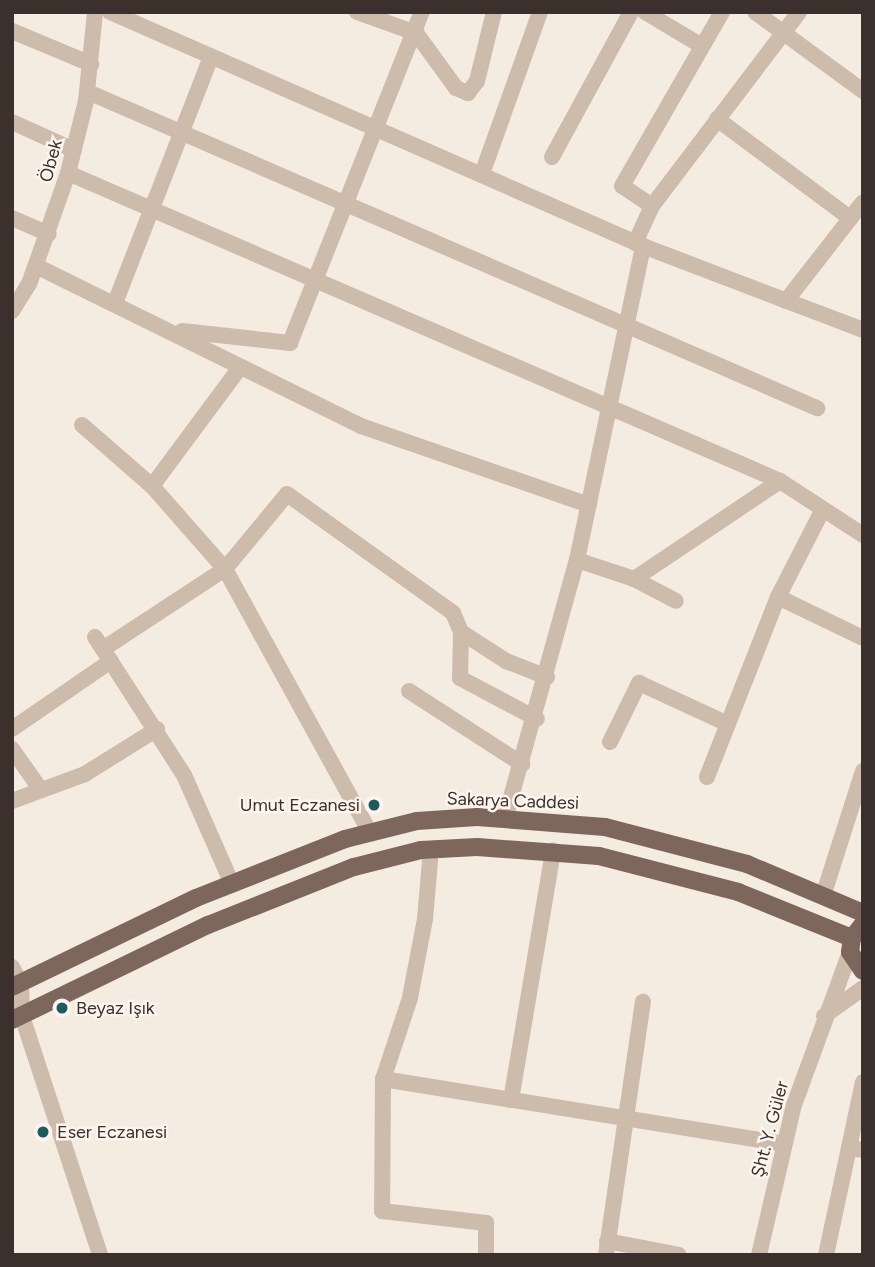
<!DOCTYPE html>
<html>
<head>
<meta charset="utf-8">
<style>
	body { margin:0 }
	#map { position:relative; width:875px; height:1267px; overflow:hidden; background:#f4ebe1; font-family:Figtree,sans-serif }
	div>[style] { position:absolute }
	.minor>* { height:16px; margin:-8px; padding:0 8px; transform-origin:8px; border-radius:8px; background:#cdbbac }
	.primary>* { height:18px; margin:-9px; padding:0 9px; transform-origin:9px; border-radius:9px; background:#7d675c }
	.dots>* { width:19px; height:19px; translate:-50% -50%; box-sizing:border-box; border:4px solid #fbf5ee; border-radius:50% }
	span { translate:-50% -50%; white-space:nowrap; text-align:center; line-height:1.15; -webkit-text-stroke:5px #fbf5ee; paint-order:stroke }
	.street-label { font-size:18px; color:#3b302b }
	.poi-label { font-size:18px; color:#3b302b }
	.right { translate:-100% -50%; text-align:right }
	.left { translate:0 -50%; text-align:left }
	.frame { position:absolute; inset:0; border:14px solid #3b302b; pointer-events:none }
</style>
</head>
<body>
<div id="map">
	<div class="minor">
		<i style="left:110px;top:12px;width:582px;rotate:23.7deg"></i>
		<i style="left:643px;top:246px;width:235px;rotate:20.9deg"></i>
		<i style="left:357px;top:12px;width:63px;rotate:19.6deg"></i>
		<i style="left:416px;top:33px;width:68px;rotate:54deg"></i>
		<i style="left:456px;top:88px;width:13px;rotate:23deg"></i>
		<i style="left:468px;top:93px;width:15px;rotate:-53deg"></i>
		<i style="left:477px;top:81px;width:71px;rotate:-76.2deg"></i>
		<i style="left:645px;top:12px;width:66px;rotate:30.8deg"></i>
		<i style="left:755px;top:12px;width:134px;rotate:36.2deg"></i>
		<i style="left:12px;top:31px;width:86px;rotate:22.7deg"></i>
		<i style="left:88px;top:92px;width:795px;rotate:23.44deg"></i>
		<i style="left:717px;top:119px;width:166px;rotate:36.7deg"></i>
		<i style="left:12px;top:122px;width:68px;rotate:24.3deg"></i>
		<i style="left:552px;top:157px;width:165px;rotate:-61.4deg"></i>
		<i style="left:68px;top:173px;width:776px;rotate:23.39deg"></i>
		<i style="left:780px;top:481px;width:176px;rotate:146.1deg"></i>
		<i style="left:482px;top:174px;width:172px;rotate:-70.3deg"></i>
		<i style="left:652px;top:206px;width:36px;rotate:-146deg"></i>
		<i style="left:622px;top:186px;width:201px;rotate:-60.1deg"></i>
		<i style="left:12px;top:218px;width:40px;rotate:23.4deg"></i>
		<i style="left:635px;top:243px;width:41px;rotate:-65.3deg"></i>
		<i style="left:652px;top:206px;width:243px;rotate:-52.8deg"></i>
		<i style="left:36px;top:266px;width:362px;rotate:26.2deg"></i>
		<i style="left:361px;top:426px;width:241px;rotate:19.1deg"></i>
		<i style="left:786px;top:301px;width:125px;rotate:-52.1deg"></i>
		<i style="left:115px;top:303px;width:264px;rotate:-68.7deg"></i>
		<i style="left:12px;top:311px;width:32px;rotate:-58deg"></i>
		<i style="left:29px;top:284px;width:118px;rotate:-70.6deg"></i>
		<i style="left:68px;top:173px;width:74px;rotate:-76deg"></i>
		<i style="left:86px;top:101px;width:89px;rotate:-84.2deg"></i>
		<i style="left:182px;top:331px;width:109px;rotate:6.3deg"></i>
		<i style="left:290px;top:343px;width:356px;rotate:-68.3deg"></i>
		<i style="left:82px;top:425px;width:93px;rotate:41.1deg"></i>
		<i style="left:152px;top:486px;width:111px;rotate:48.7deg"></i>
		<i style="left:225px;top:569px;width:301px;rotate:61.2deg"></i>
		<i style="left:780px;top:481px;width:99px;rotate:33deg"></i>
		<i style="left:152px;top:486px;width:146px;rotate:-53.4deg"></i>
		<i style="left:577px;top:560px;width:60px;rotate:18.4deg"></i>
		<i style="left:634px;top:579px;width:47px;rotate:27.6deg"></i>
		<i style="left:778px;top:597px;width:94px;rotate:25.8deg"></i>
		<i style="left:461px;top:632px;width:46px;rotate:91.2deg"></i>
		<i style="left:460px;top:678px;width:87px;rotate:28deg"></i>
		<i style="left:95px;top:637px;width:164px;rotate:57.2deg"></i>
		<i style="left:184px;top:775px;width:119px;rotate:66.2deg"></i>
		<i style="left:103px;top:649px;width:146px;rotate:-33.3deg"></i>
		<i style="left:225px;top:569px;width:97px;rotate:-50.4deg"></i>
		<i style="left:287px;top:494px;width:204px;rotate:35.6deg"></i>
		<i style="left:453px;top:613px;width:21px;rotate:67deg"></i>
		<i style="left:461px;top:632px;width:54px;rotate:32.8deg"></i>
		<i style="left:506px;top:661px;width:44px;rotate:21.3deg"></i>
		<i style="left:409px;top:691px;width:135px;rotate:32.9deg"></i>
		<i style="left:12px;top:729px;width:120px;rotate:-34.5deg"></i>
		<i style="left:610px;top:742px;width:66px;rotate:-63.8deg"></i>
		<i style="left:639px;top:683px;width:98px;rotate:24.7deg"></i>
		<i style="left:12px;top:749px;width:50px;rotate:54.7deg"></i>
		<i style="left:707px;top:777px;width:193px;rotate:-68.5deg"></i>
		<i style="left:778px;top:597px;width:97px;rotate:-62.9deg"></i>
		<i style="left:12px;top:801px;width:78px;rotate:-20.3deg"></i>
		<i style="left:85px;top:774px;width:85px;rotate:-32deg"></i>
		<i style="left:505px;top:819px;width:269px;rotate:-74.5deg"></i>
		<i style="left:577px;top:560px;width:321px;rotate:-78.1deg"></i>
		<i style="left:431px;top:849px;width:70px;rotate:94.9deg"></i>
		<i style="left:425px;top:919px;width:80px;rotate:100.8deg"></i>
		<i style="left:410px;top:998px;width:85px;rotate:108.4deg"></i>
		<i style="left:383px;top:1079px;width:132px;rotate:90.4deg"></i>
		<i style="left:382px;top:1211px;width:105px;rotate:6.6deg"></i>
		<i style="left:486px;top:1223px;width:32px;rotate:90deg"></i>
		<i style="left:824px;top:893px;width:128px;rotate:-72.3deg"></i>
		<i style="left:12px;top:967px;width:19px;rotate:62deg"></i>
		<i style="left:21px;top:984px;width:32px;rotate:88deg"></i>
		<i style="left:22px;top:1016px;width:251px;rotate:71.9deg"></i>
		<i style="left:824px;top:1016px;width:48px;rotate:-35.7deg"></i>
		<i style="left:383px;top:1079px;width:406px;rotate:9.2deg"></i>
		<i style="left:863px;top:1082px;width:67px;rotate:102deg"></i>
		<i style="left:849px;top:1148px;width:14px;rotate:8deg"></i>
		<i style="left:511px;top:1100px;width:253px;rotate:-80.4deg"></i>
		<i style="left:607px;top:1241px;width:73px;rotate:11deg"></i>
		<i style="left:606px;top:1255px;width:256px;rotate:-81.7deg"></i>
		<i style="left:759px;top:1255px;width:154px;rotate:-76.9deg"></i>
		<i style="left:794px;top:1105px;width:163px;rotate:-69.9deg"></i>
		<i style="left:826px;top:1255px;width:109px;rotate:-77.9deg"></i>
	</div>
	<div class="primary">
		<i style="left:863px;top:924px;width:18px;rotate:128deg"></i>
		<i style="left:852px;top:938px;width:14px;rotate:98deg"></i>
		<i style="left:850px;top:952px;width:23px;rotate:56deg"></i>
		<i style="left:12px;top:987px;width:204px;rotate:-25.8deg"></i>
		<i style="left:196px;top:898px;width:160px;rotate:-21.6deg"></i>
		<i style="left:345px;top:839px;width:74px;rotate:-14deg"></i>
		<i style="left:417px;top:821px;width:60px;rotate:-3.8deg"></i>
		<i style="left:477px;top:817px;width:128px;rotate:4.5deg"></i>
		<i style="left:605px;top:827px;width:147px;rotate:14.6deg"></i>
		<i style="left:747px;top:864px;width:126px;rotate:22.9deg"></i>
		<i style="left:12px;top:1020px;width:218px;rotate:-25.9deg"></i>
		<i style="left:208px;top:925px;width:157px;rotate:-21.7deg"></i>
		<i style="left:354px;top:867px;width:69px;rotate:-14.2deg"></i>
		<i style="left:421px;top:850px;width:56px;rotate:-3.1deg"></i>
		<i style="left:477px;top:847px;width:122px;rotate:4.2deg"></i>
		<i style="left:599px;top:856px;width:144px;rotate:14.5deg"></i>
		<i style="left:738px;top:892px;width:123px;rotate:22deg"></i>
	</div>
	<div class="dots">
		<i style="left:374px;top:805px;background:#1f5a5e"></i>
		<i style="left:62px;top:1008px;background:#1f5a5e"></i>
		<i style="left:43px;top:1132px;background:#1f5a5e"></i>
	</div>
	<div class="street-label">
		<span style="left:51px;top:161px;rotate:-75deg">Öbek</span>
		<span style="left:513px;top:801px;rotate:2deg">Sakarya Caddesi</span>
		<span style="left:770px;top:1129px;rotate:-75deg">Şht. Y. Güler</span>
	</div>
	<div class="poi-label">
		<span class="right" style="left:360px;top:805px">Umut Eczanesi</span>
		<span class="left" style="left:76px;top:1008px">Beyaz Işık</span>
		<span class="left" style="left:57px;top:1132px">Eser Eczanesi</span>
	</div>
	<div class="frame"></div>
</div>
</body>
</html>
